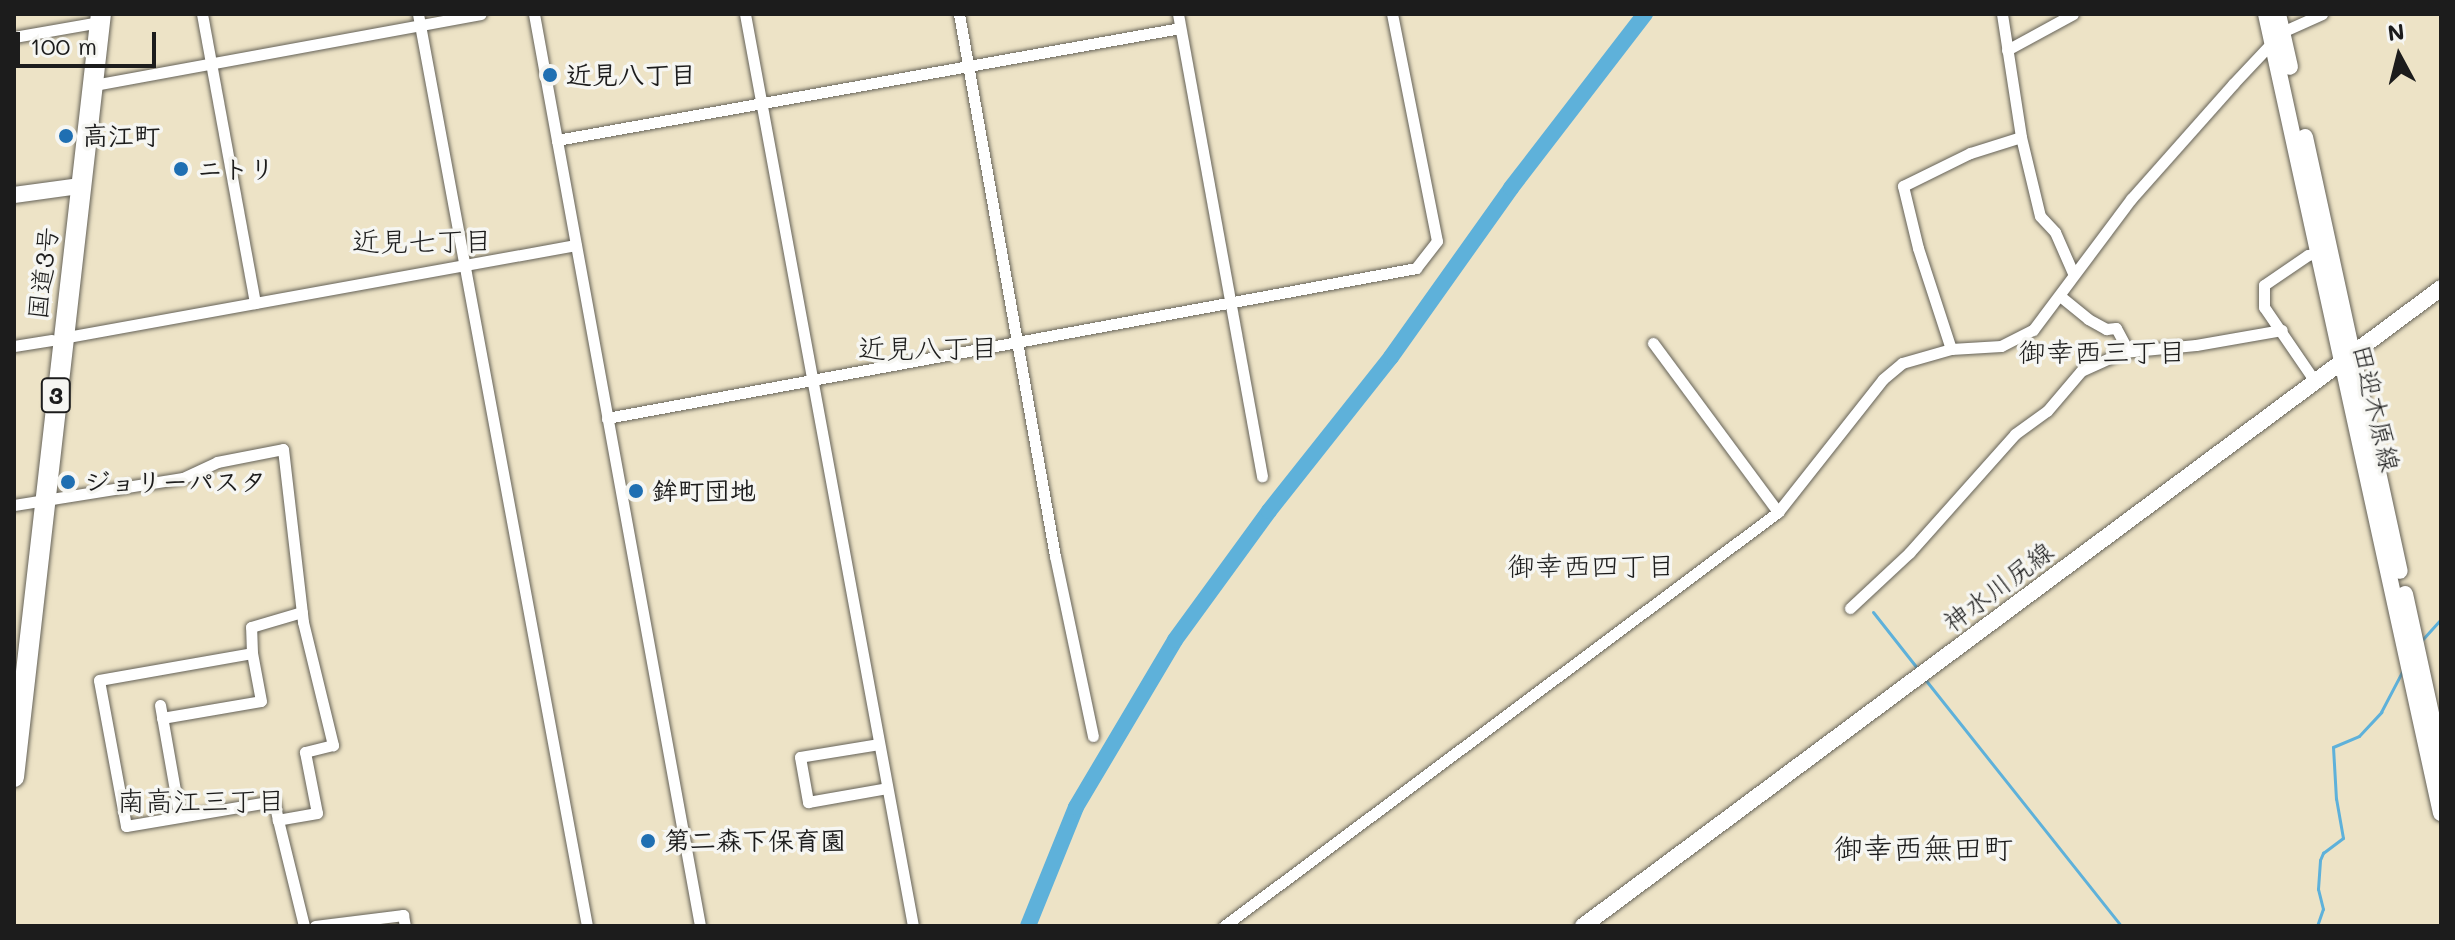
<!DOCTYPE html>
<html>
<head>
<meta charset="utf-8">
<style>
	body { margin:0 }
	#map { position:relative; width:2455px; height:940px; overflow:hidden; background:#ede3c6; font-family:Mali,"Klee One",sans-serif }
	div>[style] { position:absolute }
	.stream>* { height:3px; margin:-1.5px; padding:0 1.5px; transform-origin:1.5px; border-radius:1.5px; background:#5eb1da }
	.river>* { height:16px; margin:-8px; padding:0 8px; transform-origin:8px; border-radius:8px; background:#5eb1da }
	.roads { filter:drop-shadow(0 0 2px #656258) drop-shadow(0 0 2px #656258) }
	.street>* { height:11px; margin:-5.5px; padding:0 5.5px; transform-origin:5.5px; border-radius:5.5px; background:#fff }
	.secondary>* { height:16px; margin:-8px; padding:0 8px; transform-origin:8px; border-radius:8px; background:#fff }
	.highway>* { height:20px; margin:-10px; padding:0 10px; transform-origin:10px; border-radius:10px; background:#fff }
	.dots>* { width:22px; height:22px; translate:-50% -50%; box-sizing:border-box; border:4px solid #f6f6f2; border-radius:50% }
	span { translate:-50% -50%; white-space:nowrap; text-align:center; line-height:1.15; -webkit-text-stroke:7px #f6f6f2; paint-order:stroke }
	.shield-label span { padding:2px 6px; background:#f6f6f2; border:2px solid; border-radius:6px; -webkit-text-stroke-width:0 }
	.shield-label { font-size:24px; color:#1c1c1c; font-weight:700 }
	.poi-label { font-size:26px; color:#1c1c1c; font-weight:700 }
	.left { translate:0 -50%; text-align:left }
	.street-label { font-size:26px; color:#1c1c1c }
	.neighbourhood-label { font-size:28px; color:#1c1c1c }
	.quarter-label { font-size:30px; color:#1c1c1c }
	.frame { position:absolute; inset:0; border:16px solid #1c1c1c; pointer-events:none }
	.north { position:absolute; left:2359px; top:16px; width:80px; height:80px; -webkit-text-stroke:6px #f6f6f2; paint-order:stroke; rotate:353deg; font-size:22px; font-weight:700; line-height:32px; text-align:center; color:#1c1c1c }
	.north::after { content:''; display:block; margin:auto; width:28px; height:36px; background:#1c1c1c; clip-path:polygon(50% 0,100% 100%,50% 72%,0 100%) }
	.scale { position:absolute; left:16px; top:32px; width:140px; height:36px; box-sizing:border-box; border:4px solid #1c1c1c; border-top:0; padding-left:10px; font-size:24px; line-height:28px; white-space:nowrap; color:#1c1c1c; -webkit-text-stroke:6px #f6f6f2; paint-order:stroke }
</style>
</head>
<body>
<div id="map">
	<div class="stream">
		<i style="left:1873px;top:612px;width:71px;rotate:51.8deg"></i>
		<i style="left:2422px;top:640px;width:28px;rotate:-48deg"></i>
		<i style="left:1924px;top:678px;width:317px;rotate:51.5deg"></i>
		<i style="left:2317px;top:926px;width:18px;rotate:-71deg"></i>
		<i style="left:2323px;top:909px;width:21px;rotate:-104deg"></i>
		<i style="left:2318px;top:889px;width:29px;rotate:-86deg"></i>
		<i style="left:2320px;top:860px;width:8px;rotate:-67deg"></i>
		<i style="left:2323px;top:853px;width:25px;rotate:-37deg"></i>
		<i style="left:2343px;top:838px;width:40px;rotate:-100deg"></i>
		<i style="left:2336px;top:799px;width:52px;rotate:-93.3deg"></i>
		<i style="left:2333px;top:747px;width:28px;rotate:-23deg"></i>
		<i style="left:2359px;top:736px;width:33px;rotate:-47deg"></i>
		<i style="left:2381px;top:712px;width:47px;rotate:-62.4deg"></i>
	</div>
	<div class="river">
		<i style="left:1028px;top:926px;width:128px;rotate:-68deg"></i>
		<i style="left:1076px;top:807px;width:194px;rotate:-59.3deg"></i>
		<i style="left:1175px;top:640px;width:160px;rotate:-53.9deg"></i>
		<i style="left:1269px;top:511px;width:196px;rotate:-51.6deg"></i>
		<i style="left:1391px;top:357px;width:207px;rotate:-54.6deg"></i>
		<i style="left:1511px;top:188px;width:220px;rotate:-52.4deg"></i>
	</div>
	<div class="roads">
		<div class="street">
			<i style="left:202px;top:14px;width:294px;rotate:79.6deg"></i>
			<i style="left:418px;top:14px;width:928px;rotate:79.5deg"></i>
			<i style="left:534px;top:14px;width:927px;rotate:79.68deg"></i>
			<i style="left:745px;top:14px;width:927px;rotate:79.56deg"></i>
			<i style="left:959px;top:14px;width:550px;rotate:79.96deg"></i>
			<i style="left:1055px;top:556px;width:184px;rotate:78.1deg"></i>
			<i style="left:1178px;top:14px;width:470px;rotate:79.7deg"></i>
			<i style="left:2002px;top:14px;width:124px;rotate:81.2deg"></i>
			<i style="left:2021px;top:137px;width:81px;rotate:76.5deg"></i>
			<i style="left:2040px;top:216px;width:22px;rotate:47deg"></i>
			<i style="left:2055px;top:232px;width:45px;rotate:66.3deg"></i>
			<i style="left:14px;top:37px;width:87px;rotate:-9.9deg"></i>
			<i style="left:2007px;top:50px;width:75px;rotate:-28.6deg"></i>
			<i style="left:94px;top:85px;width:393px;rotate:-10.4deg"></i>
			<i style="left:557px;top:140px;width:633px;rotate:-10.19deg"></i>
			<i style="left:2060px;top:296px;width:36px;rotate:39deg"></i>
			<i style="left:2088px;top:319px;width:21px;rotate:29deg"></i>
			<i style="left:2106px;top:329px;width:10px;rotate:-6deg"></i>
			<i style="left:2116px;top:328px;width:26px;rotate:62deg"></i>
			<i style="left:62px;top:338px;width:522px;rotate:-10.26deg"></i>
			<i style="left:1653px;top:343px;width:210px;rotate:53.5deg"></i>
			<i style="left:14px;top:346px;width:38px;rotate:-9deg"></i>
			<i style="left:1951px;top:349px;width:106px;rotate:-108.1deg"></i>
			<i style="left:1918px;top:248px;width:64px;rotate:-103.6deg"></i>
			<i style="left:1903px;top:186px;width:75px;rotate:-26.2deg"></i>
			<i style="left:1970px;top:153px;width:53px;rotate:-17.4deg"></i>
			<i style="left:2314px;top:380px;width:88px;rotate:-124.4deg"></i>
			<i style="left:2264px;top:307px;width:22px;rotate:-90deg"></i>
			<i style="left:2264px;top:285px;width:53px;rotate:-34.3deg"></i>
			<i style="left:2308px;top:255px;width:9px;rotate:-13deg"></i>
			<i style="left:607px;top:418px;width:823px;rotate:-10.5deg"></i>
			<i style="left:1416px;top:268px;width:34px;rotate:-52deg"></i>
			<i style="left:1437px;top:241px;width:231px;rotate:-101.2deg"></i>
			<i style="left:14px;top:505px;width:171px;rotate:-9.1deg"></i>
			<i style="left:183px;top:478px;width:38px;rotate:-25deg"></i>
			<i style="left:217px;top:462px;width:67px;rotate:-11.1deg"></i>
			<i style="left:283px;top:449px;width:174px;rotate:83.4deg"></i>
			<i style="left:303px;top:622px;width:127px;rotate:76.3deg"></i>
			<i style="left:333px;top:745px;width:29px;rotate:166deg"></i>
			<i style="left:305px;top:752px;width:62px;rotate:78.9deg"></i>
			<i style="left:317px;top:813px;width:40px;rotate:170deg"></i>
			<i style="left:278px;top:820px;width:109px;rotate:76.2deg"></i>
			<i style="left:1850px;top:608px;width:81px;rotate:-43deg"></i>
			<i style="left:1909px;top:553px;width:159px;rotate:-48.3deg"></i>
			<i style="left:2015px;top:434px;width:39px;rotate:-36deg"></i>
			<i style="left:2047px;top:411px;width:52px;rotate:-49.6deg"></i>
			<i style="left:2081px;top:371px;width:46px;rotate:-24.3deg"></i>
			<i style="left:2123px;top:352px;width:73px;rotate:-5.5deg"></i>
			<i style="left:2196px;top:345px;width:87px;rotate:-9.9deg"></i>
			<i style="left:160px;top:705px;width:104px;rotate:80deg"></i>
			<i style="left:162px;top:718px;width:100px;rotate:-9.7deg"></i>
			<i style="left:261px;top:701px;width:49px;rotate:-100.6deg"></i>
			<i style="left:879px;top:744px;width:80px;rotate:170.7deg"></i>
			<i style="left:800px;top:757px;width:46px;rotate:79.9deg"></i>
			<i style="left:808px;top:802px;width:80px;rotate:-10deg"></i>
			<i style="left:278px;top:820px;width:19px;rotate:-102deg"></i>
			<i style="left:274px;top:801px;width:150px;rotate:170.4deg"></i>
			<i style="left:126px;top:826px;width:148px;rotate:-100.5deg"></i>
			<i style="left:99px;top:680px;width:155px;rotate:-10deg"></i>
			<i style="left:252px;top:653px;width:26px;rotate:-92deg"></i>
			<i style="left:251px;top:627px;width:53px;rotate:-16.4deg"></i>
			<i style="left:315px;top:926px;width:89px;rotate:-7.1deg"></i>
			<i style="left:403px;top:915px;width:11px;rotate:80deg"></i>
			<i style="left:1224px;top:926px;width:692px;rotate:-36.77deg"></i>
			<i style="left:1778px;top:512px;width:169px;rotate:-51.7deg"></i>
			<i style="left:1883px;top:379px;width:25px;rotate:-40deg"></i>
			<i style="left:1902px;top:363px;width:51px;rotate:-15.9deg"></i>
			<i style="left:1951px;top:349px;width:50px;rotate:-3.4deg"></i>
			<i style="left:2001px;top:346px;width:36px;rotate:-27deg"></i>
			<i style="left:2033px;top:330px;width:164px;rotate:-53.2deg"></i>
			<i style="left:2131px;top:199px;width:154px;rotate:-48.4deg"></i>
			<i style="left:2233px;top:84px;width:71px;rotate:-46.7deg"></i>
			<i style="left:2282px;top:32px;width:44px;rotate:-24.2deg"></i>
		</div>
		<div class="secondary">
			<i style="left:2266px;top:14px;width:818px;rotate:77.65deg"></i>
			<i style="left:2278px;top:14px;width:54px;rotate:77.2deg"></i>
			<i style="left:2305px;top:137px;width:444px;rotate:77.7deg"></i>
			<i style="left:14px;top:195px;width:67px;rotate:-7.8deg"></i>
			<i style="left:2405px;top:594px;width:169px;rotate:77.7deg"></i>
			<i style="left:1583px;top:926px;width:1069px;rotate:-36.63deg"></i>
		</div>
		<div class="highway">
			<i style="left:14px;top:777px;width:768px;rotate:-83.5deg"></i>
		</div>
	</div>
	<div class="dots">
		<i style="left:550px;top:75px;background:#1f6fb2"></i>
		<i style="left:66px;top:136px;background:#1f6fb2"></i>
		<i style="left:181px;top:169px;background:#1f6fb2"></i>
		<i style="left:68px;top:482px;background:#1f6fb2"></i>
		<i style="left:636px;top:491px;background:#1f6fb2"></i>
		<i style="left:648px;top:841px;background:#1f6fb2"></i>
	</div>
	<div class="shield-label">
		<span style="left:56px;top:395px">3</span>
	</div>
	<div class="poi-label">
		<span class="left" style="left:566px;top:75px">近見八丁目</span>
		<span class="left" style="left:82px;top:136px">高江町</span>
		<span class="left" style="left:197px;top:169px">ニトリ</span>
		<span class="left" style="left:84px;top:482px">ジョリーパスタ</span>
		<span class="left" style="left:652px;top:491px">鉾町団地</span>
		<span class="left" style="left:664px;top:841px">第二森下保育園</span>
	</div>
	<div class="street-label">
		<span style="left:43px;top:273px;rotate:-83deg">国道3号</span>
		<span style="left:2376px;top:408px;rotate:77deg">田迎木原線</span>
		<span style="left:1998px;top:587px;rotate:-37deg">神水川尻線</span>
	</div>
	<div class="neighbourhood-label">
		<span style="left:422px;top:240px">近見七丁目</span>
		<span style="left:928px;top:347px">近見八丁目</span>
		<span style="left:2102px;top:351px">御幸西三丁目</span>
		<span style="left:1591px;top:565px">御幸西四丁目</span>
		<span style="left:201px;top:800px">南高江三丁目</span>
	</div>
	<div class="quarter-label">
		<span style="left:1923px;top:847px">御幸西無田町</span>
	</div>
	<div class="frame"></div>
	<div class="north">N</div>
	<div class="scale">100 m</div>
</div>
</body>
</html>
